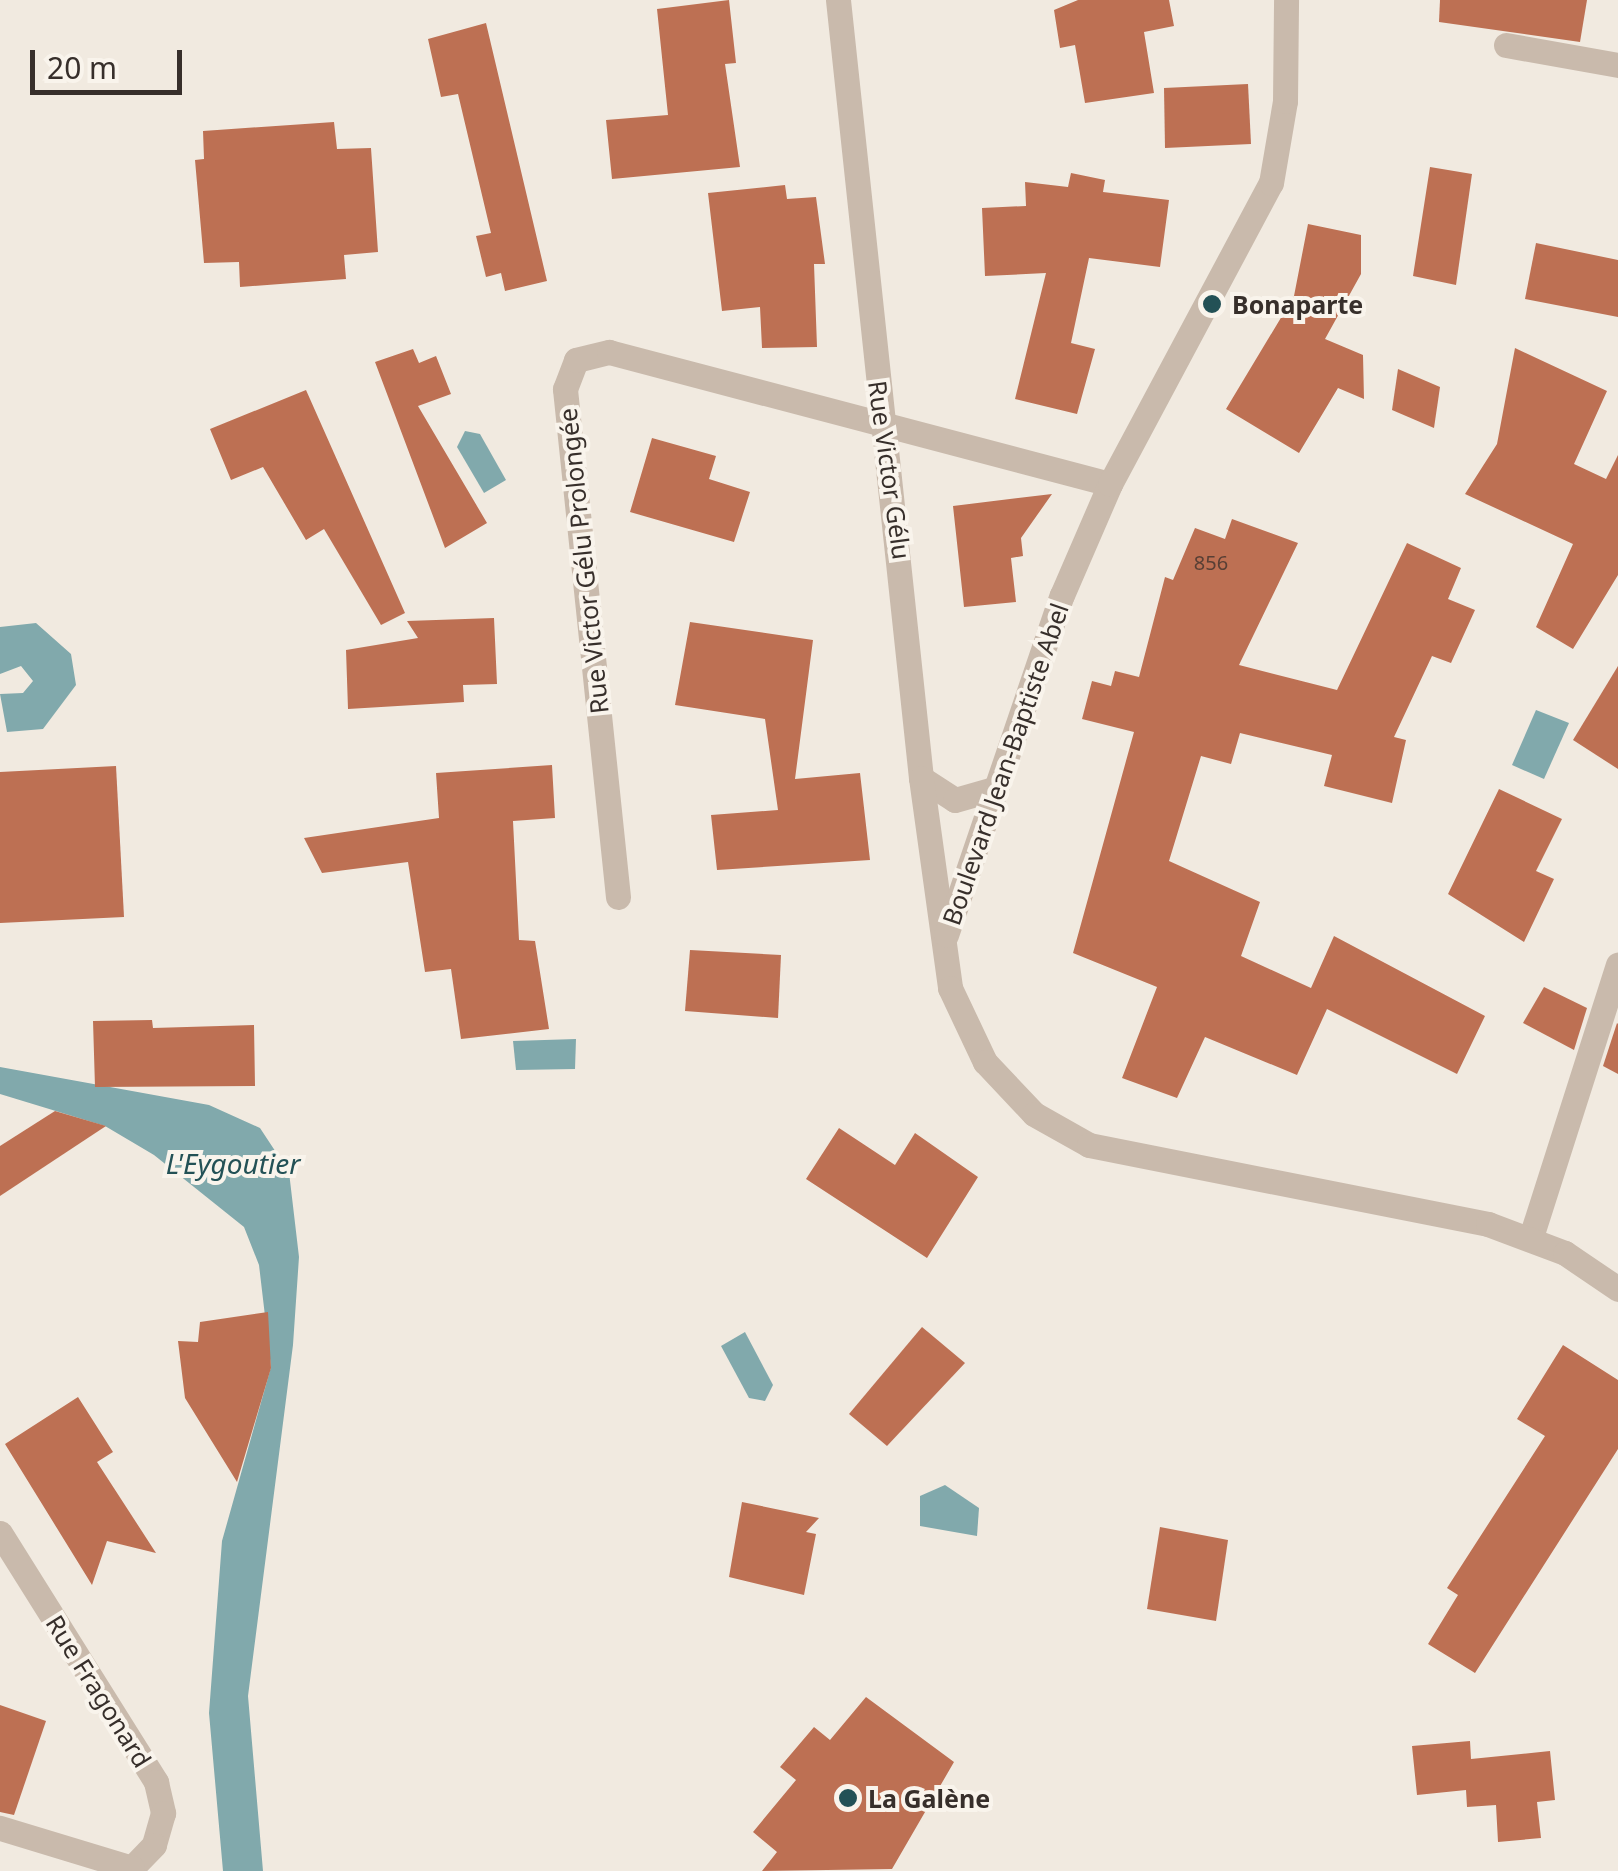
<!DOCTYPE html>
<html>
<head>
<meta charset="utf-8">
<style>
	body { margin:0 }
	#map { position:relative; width:1618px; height:1871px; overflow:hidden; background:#f1eae0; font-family:"Noto Sans",sans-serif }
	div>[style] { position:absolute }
	.water>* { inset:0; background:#81a9ac }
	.building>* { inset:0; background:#bd7053 }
	.minor>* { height:25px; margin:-12.5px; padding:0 12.5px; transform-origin:12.5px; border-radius:12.5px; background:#c9baac }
	.tertiary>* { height:25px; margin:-12.5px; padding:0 12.5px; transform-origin:12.5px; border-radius:12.5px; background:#c9baac }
	.dots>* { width:28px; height:28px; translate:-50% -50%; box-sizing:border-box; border:5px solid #f9f4ec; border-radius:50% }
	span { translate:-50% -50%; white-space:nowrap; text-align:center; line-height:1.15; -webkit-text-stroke:8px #f9f4ec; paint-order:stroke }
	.number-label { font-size:20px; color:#583f35 }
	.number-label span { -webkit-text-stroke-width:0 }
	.poi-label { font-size:25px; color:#372f2b; font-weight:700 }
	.left { translate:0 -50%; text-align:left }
	.street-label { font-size:25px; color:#372f2b }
	.water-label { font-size:28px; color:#235156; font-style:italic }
	.scale { position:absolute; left:30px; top:50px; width:152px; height:45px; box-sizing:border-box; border:5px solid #372f2b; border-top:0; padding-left:12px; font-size:30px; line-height:35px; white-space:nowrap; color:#372f2b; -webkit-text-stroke:8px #f9f4ec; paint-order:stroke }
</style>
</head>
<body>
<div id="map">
	<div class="water">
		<i style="clip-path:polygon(465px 431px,480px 434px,506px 480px,484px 493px,457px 447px)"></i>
		<i style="clip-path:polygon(36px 623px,71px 654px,76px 685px,43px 729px,7px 732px,0 694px,23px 693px,33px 681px,21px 666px,0 674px,0 627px)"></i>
		<i style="clip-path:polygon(1536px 710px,1569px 723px,1544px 779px,1512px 765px)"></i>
		<i style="clip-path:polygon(576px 1039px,575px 1069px,516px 1070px,513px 1041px)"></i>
		<i style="clip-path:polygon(0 1067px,209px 1105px,260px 1128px,289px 1172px,299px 1257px,293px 1345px,248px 1696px,263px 1871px,223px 1871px,209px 1713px,222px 1541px,271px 1367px,259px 1265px,244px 1227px,154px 1155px,105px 1126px,0 1094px)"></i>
		<i style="clip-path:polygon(745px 1332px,773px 1385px,765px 1401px,749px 1398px,721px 1346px)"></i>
		<i style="clip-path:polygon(945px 1485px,979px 1508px,977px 1536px,920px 1526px,920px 1496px)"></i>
	</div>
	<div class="building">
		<i style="clip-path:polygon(729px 0,736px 63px,725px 64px,740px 167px,612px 179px,606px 120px,668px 115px,657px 9px)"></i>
		<i style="clip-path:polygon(1078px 0,1169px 0,1174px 26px,1144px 32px,1154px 93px,1085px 103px,1075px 45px,1060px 48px,1054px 10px)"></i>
		<i style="clip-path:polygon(1440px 0,1587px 0,1580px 42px,1439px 22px)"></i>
		<i style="clip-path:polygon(486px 23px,547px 281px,505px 291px,501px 273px,486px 277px,476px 236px,491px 233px,458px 94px,441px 97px,428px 39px)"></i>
		<i style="clip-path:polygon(1248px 84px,1251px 144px,1165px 148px,1164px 88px)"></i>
		<i style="clip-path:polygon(334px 122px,337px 149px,371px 148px,378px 252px,344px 255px,346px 279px,240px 287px,239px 262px,204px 263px,195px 160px,204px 159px,203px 131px)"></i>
		<i style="clip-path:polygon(1430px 167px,1472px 174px,1456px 285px,1413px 276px)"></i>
		<i style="clip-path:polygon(1071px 173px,1105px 180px,1103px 192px,1169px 200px,1160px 267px,1089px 258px,1071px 343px,1095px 349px,1077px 414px,1015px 399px,1046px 273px,985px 276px,982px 208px,1026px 206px,1025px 182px,1068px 187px)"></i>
		<i style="clip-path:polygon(785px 185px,787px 199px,816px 197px,825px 264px,814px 264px,817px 347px,762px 348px,760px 307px,722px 311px,708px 193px)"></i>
		<i style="clip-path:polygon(1308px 224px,1361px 235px,1361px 274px,1325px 339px,1363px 355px,1364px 399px,1338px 388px,1299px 453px,1226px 409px,1294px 296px)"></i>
		<i style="clip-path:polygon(1536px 243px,1618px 260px,1618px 317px,1525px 299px)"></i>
		<i style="clip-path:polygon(1515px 348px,1607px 391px,1574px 464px,1606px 479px,1618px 455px,1618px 575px,1573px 649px,1536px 627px,1573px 544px,1465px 494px,1497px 444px)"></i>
		<i style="clip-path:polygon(413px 349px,419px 363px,436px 356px,451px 394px,418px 406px,487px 523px,445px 548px,375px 362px)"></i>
		<i style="clip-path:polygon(1398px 369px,1440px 387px,1434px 428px,1392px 410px)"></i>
		<i style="clip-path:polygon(306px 390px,405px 613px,381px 625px,324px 529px,306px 540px,263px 467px,231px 480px,210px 429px)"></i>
		<i style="clip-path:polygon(652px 438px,716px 456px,709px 479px,750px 492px,734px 542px,630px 512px)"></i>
		<i style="clip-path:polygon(1052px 494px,1021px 538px,1023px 556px,1011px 558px,1016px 602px,964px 607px,953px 506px)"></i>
		<i style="clip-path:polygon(1232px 519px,1298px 543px,1239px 665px,1337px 690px,1407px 543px,1461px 568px,1448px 599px,1475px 610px,1451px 663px,1432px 656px,1394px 737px,1406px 740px,1392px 803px,1324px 786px,1332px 755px,1240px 733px,1231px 764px,1201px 756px,1169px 861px,1260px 902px,1241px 956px,1311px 988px,1334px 936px,1485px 1016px,1457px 1074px,1327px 1009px,1297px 1075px,1205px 1037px,1177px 1098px,1122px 1078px,1157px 987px,1073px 953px,1134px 732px,1082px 719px,1092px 681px,1111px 686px,1115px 671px,1139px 677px,1165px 577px,1173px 580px,1195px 528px,1225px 539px)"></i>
		<i style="clip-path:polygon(494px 618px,497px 684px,463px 685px,464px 702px,348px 709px,346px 650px,418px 638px,407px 621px)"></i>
		<i style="clip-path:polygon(690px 622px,813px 640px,795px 779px,860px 773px,870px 860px,717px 870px,711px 815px,778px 810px,765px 719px,675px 705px)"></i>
		<i style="clip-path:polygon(1618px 666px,1618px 769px,1573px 740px)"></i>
		<i style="clip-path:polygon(552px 765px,555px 818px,513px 821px,519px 940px,535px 941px,549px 1029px,461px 1039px,451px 969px,425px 972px,408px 862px,322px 873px,304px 838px,439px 818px,436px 773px)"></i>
		<i style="clip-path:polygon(116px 766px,124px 917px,0 923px,0 772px)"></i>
		<i style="clip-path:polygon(1499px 789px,1562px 819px,1536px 871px,1554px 879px,1524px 942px,1448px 894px)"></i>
		<i style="clip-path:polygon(690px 950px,781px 955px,778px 1018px,685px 1011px)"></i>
		<i style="clip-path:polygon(1544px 987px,1587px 1008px,1574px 1050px,1523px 1023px)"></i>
		<i style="clip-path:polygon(152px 1020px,153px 1028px,254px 1025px,255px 1086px,95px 1087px,93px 1021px)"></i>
		<i style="clip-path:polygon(1617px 1023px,1618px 1024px,1618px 1074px,1603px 1066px)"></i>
		<i style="clip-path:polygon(55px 1111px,106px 1126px,0 1196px,0 1146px)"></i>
		<i style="clip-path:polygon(839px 1128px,895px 1165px,915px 1133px,978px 1177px,927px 1258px,806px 1179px)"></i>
		<i style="clip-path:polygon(268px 1312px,271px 1368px,237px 1482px,185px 1398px,178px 1341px,198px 1342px,200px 1322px)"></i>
		<i style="clip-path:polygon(922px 1327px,965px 1363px,887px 1446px,849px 1414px)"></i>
		<i style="clip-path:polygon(1563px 1345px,1618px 1380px,1618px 1449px,1475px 1673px,1428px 1644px,1458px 1595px,1447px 1588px,1545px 1436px,1517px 1419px)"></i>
		<i style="clip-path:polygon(78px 1397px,113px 1452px,97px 1462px,156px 1553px,107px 1541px,92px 1585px,5px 1444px)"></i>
		<i style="clip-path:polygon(742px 1502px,819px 1518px,806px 1532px,816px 1534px,804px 1595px,729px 1577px)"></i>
		<i style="clip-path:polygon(1160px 1527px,1228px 1540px,1216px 1621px,1147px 1609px)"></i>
		<i style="clip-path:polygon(866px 1697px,954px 1762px,892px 1869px,762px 1871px,777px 1852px,753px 1832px,796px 1780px,780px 1767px,814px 1727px,830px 1740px)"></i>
		<i style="clip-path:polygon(0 1705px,46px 1721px,14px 1815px,0 1812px)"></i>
		<i style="clip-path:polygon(1470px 1741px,1471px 1759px,1550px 1751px,1555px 1800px,1537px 1802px,1541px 1838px,1498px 1842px,1496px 1805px,1467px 1807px,1466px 1790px,1417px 1795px,1412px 1746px)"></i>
	</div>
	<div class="minor">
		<i style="left:1506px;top:45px;width:114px;rotate:10.1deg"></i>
		<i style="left:921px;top:778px;width:40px;rotate:32.9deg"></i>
		<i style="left:955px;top:800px;width:41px;rotate:-15.8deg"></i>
		<i style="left:618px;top:897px;width:511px;rotate:-95.96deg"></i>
		<i style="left:565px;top:389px;width:31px;rotate:-69deg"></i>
		<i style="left:576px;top:360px;width:34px;rotate:-14deg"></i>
		<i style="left:609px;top:352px;width:518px;rotate:14.76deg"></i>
		<i style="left:1531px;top:1237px;width:286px;rotate:-72.3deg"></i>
		<i style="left:0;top:1533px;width:294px;rotate:57.9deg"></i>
		<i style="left:156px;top:1782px;width:32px;rotate:77deg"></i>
		<i style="left:163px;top:1813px;width:33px;rotate:106deg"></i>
		<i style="left:154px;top:1845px;width:32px;rotate:134deg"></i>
		<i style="left:132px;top:1868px;width:138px;rotate:-163.1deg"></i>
	</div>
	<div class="tertiary">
		<i style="left:838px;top:0;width:782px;rotate:83.91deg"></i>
		<i style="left:921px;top:778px;width:212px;rotate:82.1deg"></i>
		<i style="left:950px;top:988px;width:82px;rotate:64.7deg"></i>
		<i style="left:985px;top:1062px;width:71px;rotate:46.7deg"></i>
		<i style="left:1034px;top:1114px;width:63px;rotate:29.4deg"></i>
		<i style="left:1089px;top:1145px;width:407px;rotate:11.2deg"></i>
		<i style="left:1488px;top:1224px;width:82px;rotate:20.6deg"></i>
		<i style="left:1565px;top:1253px;width:64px;rotate:34.2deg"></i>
		<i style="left:946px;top:935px;width:359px;rotate:-71.2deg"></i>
		<i style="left:1062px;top:595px;width:121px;rotate:-66.6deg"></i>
		<i style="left:1110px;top:484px;width:341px;rotate:-61.9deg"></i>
		<i style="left:1271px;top:183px;width:83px;rotate:-80.3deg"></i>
		<i style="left:1285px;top:101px;width:101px;rotate:-89.4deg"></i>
	</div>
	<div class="dots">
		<i style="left:1212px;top:304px;background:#235156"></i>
		<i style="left:848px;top:1798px;background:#235156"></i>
	</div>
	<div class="number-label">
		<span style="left:1211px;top:562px">856</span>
	</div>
	<div class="poi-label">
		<span class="left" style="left:1232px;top:304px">Bonaparte</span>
		<span class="left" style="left:868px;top:1798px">La Galène</span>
	</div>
	<div class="street-label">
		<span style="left:890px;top:470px;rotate:82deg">Rue Victor Gélu</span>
		<span style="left:583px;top:561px;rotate:-96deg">Rue Victor Gélu Prolongée</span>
		<span style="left:1005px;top:764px;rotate:-71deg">Boulevard Jean-Baptiste Abel</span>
		<span style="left:99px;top:1691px;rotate:58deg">Rue Fragonard</span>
	</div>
	<div class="water-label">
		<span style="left:233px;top:1163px">L'Eygoutier</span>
	</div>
	<div class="scale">20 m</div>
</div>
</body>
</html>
